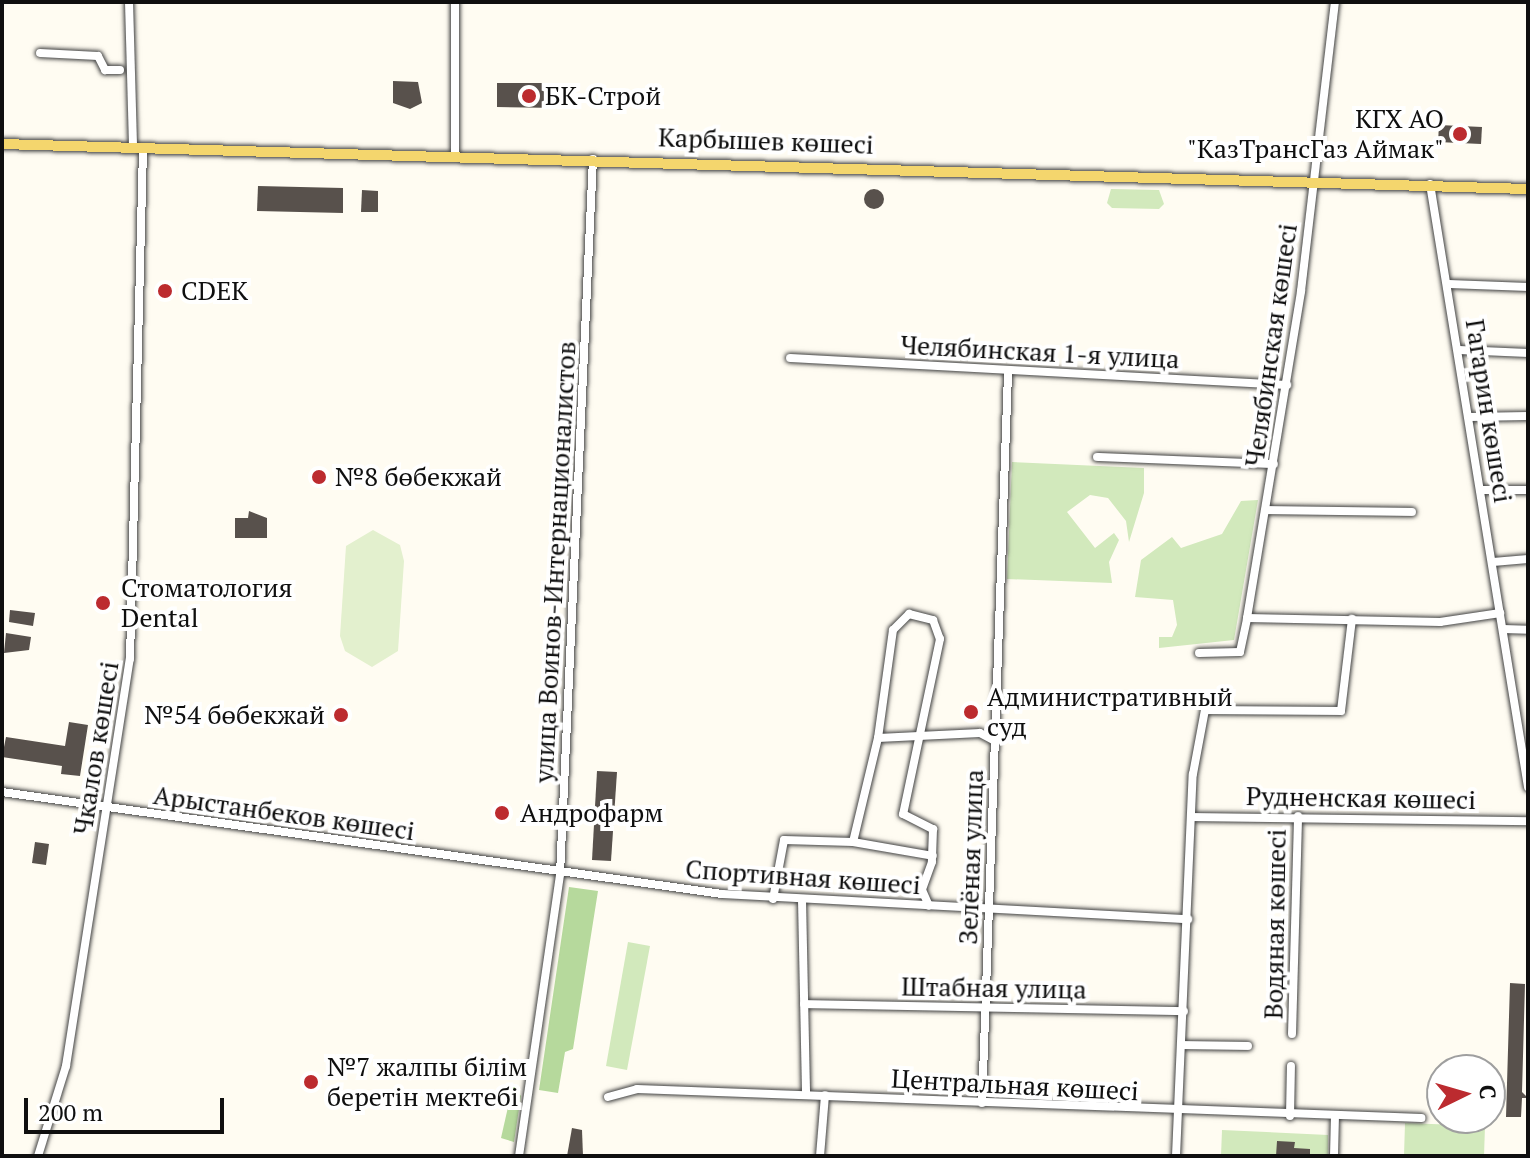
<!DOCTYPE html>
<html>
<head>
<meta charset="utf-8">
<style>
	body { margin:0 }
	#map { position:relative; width:1530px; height:1158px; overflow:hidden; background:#fffcf2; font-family:"PT Serif",serif }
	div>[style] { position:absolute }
	.green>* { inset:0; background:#d2e9bc }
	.forest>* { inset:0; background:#b6d99c }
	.pitch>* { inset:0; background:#e3f0ce }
	.building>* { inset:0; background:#58514c }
	.round { border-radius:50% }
	.roads { filter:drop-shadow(0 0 2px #424242) drop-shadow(0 0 2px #424242) }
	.minor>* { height:8px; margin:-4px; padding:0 4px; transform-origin:4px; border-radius:4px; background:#fff }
	.major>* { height:10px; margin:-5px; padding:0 5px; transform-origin:5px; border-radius:5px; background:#f4d66d }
	.dots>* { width:22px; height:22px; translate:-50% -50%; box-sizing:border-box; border:4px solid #fff; border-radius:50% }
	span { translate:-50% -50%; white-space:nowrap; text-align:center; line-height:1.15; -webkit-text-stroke:8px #fff; paint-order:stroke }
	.poi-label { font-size:26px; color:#0f0f0f }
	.left { translate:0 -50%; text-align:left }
	.right { translate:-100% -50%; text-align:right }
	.street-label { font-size:26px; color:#0f0f0f }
	.frame { position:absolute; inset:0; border:4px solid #0f0f0f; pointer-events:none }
	.north { position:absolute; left:1426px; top:1054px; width:80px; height:80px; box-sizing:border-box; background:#fff; border:2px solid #9f9f9f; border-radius:50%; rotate:85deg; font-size:22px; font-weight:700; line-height:32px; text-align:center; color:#0f0f0f }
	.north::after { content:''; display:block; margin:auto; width:28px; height:36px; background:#bc2b2f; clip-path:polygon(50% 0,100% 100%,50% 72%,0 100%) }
	.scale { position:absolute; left:24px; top:1098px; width:200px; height:36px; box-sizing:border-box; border:4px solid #0f0f0f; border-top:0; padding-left:10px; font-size:24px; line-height:28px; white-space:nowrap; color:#0f0f0f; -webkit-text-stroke:6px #fff; paint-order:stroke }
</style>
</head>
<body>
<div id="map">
	<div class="green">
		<i style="clip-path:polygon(1111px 189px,1159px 190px,1164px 204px,1159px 209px,1112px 208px,1107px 203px)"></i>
		<i style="clip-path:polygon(1012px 462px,1144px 468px,1144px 493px,1129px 542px,1126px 521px,1108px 498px,1090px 495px,1067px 512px,1095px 548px,1114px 533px,1119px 540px,1109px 562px,1112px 583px,1007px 579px)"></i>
		<i style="clip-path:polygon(1258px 500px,1234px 640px,1159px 648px,1159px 637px,1172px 637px,1177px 625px,1173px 600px,1135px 597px,1141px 560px,1172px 537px,1181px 548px,1222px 534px,1241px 501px)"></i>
		<i style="clip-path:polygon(628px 942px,650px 946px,627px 1070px,606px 1066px)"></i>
		<i style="clip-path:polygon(1405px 1123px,1485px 1126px,1484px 1156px,1404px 1156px)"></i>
		<i style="clip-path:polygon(1222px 1130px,1328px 1135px,1328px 1156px,1221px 1156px)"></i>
	</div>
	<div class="forest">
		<i style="clip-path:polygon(569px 887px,598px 891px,573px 1049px,565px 1052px,558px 1093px,539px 1090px)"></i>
		<i style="clip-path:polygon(513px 1085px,521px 1096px,514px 1142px,501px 1138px)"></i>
	</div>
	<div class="pitch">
		<i style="clip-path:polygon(373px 530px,400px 545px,404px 561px,398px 651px,372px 667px,345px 651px,340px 636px,346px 546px)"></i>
	</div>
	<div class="building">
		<i style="clip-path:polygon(393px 81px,418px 82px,422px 103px,410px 109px,393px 103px)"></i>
		<i style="clip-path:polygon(497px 83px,561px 83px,560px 108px,497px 107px)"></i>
		<i style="clip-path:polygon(1439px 125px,1482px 127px,1481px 144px,1438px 142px)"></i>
		<i style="clip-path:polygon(258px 186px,343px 188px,343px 213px,257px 211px)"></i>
		<i class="round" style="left:864px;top:189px;width:20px;height:20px"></i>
		<i style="clip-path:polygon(362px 190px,378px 191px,378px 212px,361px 212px)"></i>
		<i style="clip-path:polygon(249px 511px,267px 518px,267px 538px,235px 538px,235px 518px,248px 518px)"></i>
		<i style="clip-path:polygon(10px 610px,35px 613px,33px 626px,9px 622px)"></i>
		<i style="clip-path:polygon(6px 633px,31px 637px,29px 650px,4px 653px)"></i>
		<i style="clip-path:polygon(69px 722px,88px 725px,80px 776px,61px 774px,62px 766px,2px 757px,6px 737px,65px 746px)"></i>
		<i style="clip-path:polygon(597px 771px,617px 772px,611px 861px,592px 860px)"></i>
		<i style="clip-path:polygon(35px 842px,49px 844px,46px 865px,32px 863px)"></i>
		<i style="clip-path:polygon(1510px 983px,1525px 984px,1522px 1092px,1528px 1098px,1522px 1098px,1521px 1117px,1506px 1117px)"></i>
		<i style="clip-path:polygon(572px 1128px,582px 1130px,583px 1156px,567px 1156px)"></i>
		<i style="clip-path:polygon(1277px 1141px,1295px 1142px,1294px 1148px,1310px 1149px,1310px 1156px,1276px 1156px)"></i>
	</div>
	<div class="roads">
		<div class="minor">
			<i style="left:129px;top:2px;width:146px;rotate:88.4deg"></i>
			<i style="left:455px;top:2px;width:153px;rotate:90deg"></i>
			<i style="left:40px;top:53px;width:58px;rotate:3deg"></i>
			<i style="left:98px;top:56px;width:16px;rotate:63deg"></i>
			<i style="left:105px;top:70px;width:15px"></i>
			<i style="left:1430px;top:184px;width:611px;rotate:80.77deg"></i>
			<i style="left:1449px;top:284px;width:79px;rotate:2.2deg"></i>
			<i style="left:1459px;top:350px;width:69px;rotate:2.5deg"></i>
			<i style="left:790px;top:358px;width:498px;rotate:3.1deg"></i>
			<i style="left:1470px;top:417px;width:58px;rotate:-1deg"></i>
			<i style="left:1097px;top:457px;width:177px;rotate:2.3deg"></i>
			<i style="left:1481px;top:490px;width:47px"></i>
			<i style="left:1266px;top:510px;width:146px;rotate:0.8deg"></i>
			<i style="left:1493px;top:562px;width:35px;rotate:-5deg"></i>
			<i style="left:1247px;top:618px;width:193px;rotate:1.2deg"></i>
			<i style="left:1440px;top:622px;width:61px;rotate:-8.5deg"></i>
			<i style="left:1503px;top:629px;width:25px;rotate:2deg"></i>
			<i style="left:1199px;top:653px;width:41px;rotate:-1.4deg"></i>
			<i style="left:1240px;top:652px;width:35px;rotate:-78deg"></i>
			<i style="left:1247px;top:618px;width:331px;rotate:-80.6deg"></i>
			<i style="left:1301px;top:291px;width:291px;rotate:-83.3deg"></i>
			<i style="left:878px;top:738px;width:109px;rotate:-82.1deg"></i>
			<i style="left:893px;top:630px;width:23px;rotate:-45deg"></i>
			<i style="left:909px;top:614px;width:25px;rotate:14deg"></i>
			<i style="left:933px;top:620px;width:20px;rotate:70deg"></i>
			<i style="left:940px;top:639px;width:179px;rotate:101.9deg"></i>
			<i style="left:903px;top:814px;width:34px;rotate:27deg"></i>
			<i style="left:933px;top:829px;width:33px;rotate:92deg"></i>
			<i style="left:932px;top:862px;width:30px;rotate:110deg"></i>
			<i style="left:922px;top:890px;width:17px;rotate:66deg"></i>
			<i style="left:2px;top:792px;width:727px;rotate:8.06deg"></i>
			<i style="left:722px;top:894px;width:467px;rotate:3.1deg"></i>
			<i style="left:1193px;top:817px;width:335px;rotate:0.7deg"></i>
			<i style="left:853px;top:842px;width:81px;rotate:9.9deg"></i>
			<i style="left:773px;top:899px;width:60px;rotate:-79.4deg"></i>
			<i style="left:784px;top:840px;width:69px;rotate:1.7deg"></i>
			<i style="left:853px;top:842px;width:107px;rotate:-76.5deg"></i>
			<i style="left:878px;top:738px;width:102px;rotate:-2.8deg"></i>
			<i style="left:980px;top:733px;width:17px;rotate:28deg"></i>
			<i style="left:802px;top:900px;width:194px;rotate:88.8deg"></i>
			<i style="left:804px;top:1004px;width:380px;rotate:1.1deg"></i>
			<i style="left:1292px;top:1034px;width:218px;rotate:-88.4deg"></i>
			<i style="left:1183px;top:1045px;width:65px;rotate:0.9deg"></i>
			<i style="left:608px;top:1097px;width:30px;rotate:-15deg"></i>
			<i style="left:637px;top:1089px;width:785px;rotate:2.12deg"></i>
			<i style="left:982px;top:1103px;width:731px;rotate:-87.96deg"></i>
			<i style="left:1290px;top:1116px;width:50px;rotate:-88.9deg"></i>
			<i style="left:38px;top:1156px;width:94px;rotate:-72.7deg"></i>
			<i style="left:66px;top:1066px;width:412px;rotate:-81.1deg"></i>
			<i style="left:130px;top:659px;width:511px;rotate:-88.54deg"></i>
			<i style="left:519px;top:1156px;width:285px;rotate:-81.7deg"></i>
			<i style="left:560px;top:874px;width:716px;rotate:-87.36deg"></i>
			<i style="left:820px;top:1156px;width:61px;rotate:-85.3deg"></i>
			<i style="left:1176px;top:1156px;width:382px;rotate:-87.5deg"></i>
			<i style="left:1193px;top:774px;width:65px;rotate:-79.4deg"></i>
			<i style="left:1205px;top:710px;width:136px;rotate:0.4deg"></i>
			<i style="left:1341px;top:711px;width:93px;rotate:-83.2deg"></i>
			<i style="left:1334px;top:1156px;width:40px;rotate:-88.6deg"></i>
		</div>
		<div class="major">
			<i style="left:2px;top:144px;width:1527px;rotate:1.69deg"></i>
		</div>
	</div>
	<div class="dots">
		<i style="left:529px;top:96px;background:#bc2b2f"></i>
		<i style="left:1460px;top:134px;background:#bc2b2f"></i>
		<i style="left:165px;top:291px;background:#bc2b2f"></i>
		<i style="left:319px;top:477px;background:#bc2b2f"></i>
		<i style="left:103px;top:603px;background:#bc2b2f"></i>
		<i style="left:971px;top:712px;background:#bc2b2f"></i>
		<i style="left:341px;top:715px;background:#bc2b2f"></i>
		<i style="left:502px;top:813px;background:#bc2b2f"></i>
		<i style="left:311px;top:1082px;background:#bc2b2f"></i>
	</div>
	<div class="poi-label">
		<span class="left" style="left:545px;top:96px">БК-Строй</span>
		<span class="right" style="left:1444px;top:134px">КГХ АО<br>"КазТрансГаз Аймак"</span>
		<span class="left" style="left:181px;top:291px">CDEK</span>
		<span class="left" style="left:335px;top:477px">№8 бөбекжай</span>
		<span class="left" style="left:121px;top:603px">Стоматология<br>Dental</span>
		<span class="left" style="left:987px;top:712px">Административный<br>суд</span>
		<span class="right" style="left:325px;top:715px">№54 бөбекжай</span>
		<span class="left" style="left:520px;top:813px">Андрофарм</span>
		<span class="left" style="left:327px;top:1082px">№7 жалпы білім<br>беретін мектебі</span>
	</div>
	<div class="street-label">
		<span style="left:766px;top:141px;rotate:2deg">Карбышев көшесі</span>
		<span style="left:1271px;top:345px;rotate:-82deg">Челябинская көшесі</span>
		<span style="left:1040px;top:352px;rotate:3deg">Челябинская 1-я улица</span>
		<span style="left:1489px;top:411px;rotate:81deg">Гагарин көшесі</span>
		<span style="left:555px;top:562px;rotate:-87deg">улица Воинов-Интернационалистов</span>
		<span style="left:96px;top:748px;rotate:-81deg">Чкалов көшесі</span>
		<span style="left:1361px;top:798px;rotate:1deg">Рудненская көшесі</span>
		<span style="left:284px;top:813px;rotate:8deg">Арыстанбеков көшесі</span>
		<span style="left:971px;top:857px;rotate:-88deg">Зелёная улица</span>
		<span style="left:803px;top:877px;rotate:4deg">Спортивная көшесі</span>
		<span style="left:1275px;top:924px;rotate:-89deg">Водяная көшесі</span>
		<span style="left:994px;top:988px;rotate:1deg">Штабная улица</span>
		<span style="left:1015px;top:1085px;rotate:3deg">Центральная көшесі</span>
	</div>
	<div class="frame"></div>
	<div class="north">С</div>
	<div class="scale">200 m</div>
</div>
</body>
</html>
